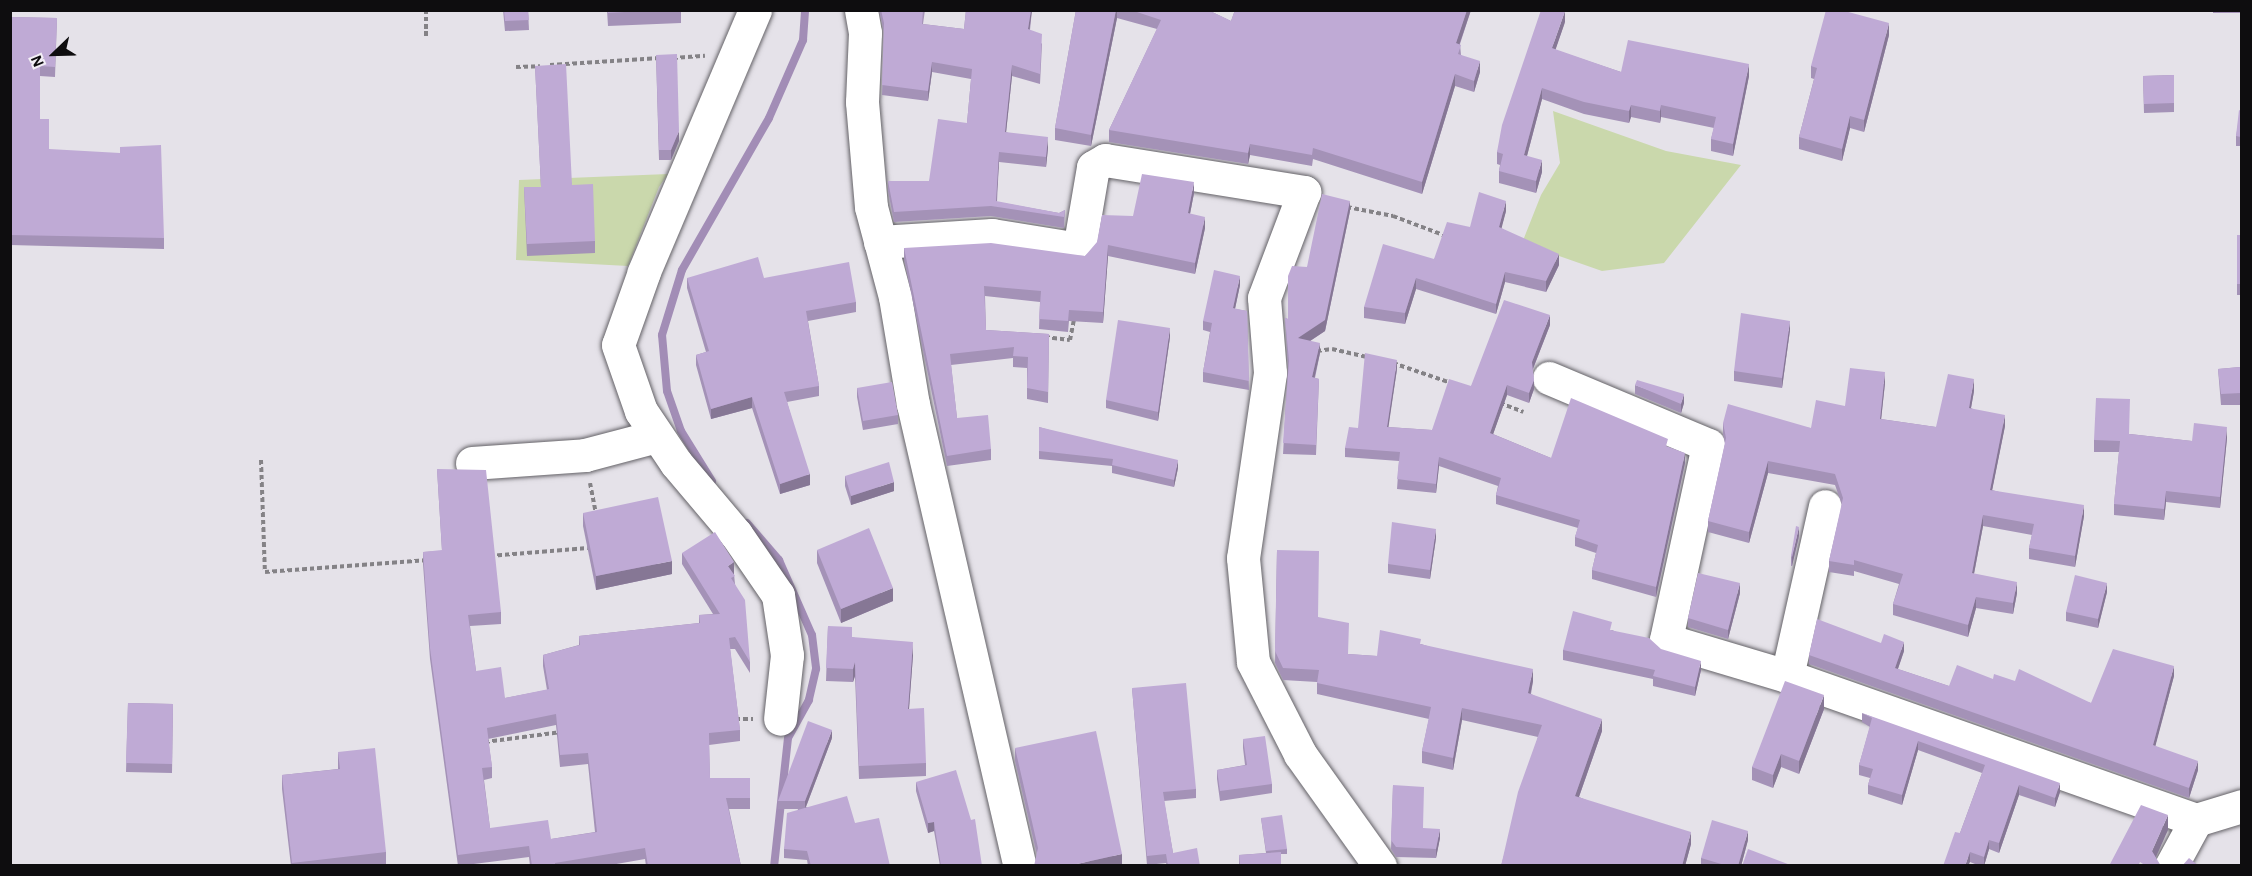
<!DOCTYPE html>
<html>
<head>
<meta charset="utf-8">
<style>
	body { margin:0 }
	#map { position:relative; width:2252px; height:876px; overflow:hidden; background:#e5e2e9; font-family:"Alegreya Sans",sans-serif }
	div>[style] { position:absolute }
	.green>* { inset:0; background:#cad8ac }
	.stream>* { height:8px; margin:-4px; padding:0 4px; transform-origin:4px; border-radius:4px; background:#a28db6 }
	.path>* { height:4px; margin-top:-2px; transform-origin:0; background:repeating-linear-gradient(90deg,#848286 0 4.5px,transparent 0 7.5px) }
	.roads { filter:drop-shadow(0 0 2px #646267) drop-shadow(0 0 2px #646267) }
	.minor>* { height:33px; margin:-16.5px; padding:0 16.5px; transform-origin:16.5px; border-radius:16.5px; background:#fff }
	.wall>* { inset:0; background:#a492b7 }
	.shaded-wall>* { inset:0; background:#867795 }
	.building>* { inset:0; background:#bfaad5 }
	span { translate:-50% -50%; white-space:nowrap; text-align:center; line-height:1.15; -webkit-text-stroke:5px #f3eff6; paint-order:stroke }
	.frame { position:absolute; inset:0; border:12px solid #0e0d0f; pointer-events:none }
	.north { position:absolute; left:24px; top:24px; width:60px; height:60px; -webkit-text-stroke:4px #f3eff6; paint-order:stroke; rotate:247deg; font-size:16px; font-weight:700; line-height:24px; text-align:center; color:#0e0d0f }
	.north::after { content:''; display:block; margin:auto; width:21px; height:27px; background:#0e0d0f; clip-path:polygon(50% 0,100% 100%,50% 72%,0 100%) }
</style>
</head>
<body>
<div id="map">
	<div class="green">
		<i style="clip-path:polygon(1553px 111px,1666px 151px,1741px 165px,1664px 263px,1602px 271px,1522px 243px,1541px 195px,1560px 163px)"></i>
		<i style="clip-path:polygon(668px 174px,659px 187px,628px 266px,516px 260px,519px 180px)"></i>
	</div>
	<div class="stream">
		<i style="left:712px;top:481px;width:59px;rotate:-121.8deg"></i>
		<i style="left:681px;top:431px;width:42px;rotate:-109.3deg"></i>
		<i style="left:667px;top:391px;width:56px;rotate:-95.1deg"></i>
		<i style="left:662px;top:335px;width:68px;rotate:-72.9deg"></i>
		<i style="left:682px;top:270px;width:175px;rotate:-60.2deg"></i>
		<i style="left:769px;top:118px;width:85px;rotate:-66.4deg"></i>
		<i style="left:803px;top:40px;width:30px;rotate:-86deg"></i>
		<i style="left:747px;top:523px;width:49px;rotate:49.1deg"></i>
		<i style="left:779px;top:560px;width:82px;rotate:66.3deg"></i>
		<i style="left:812px;top:635px;width:34px;rotate:83deg"></i>
		<i style="left:816px;top:669px;width:32px;rotate:103deg"></i>
		<i style="left:809px;top:700px;width:43px;rotate:118.9deg"></i>
		<i style="left:788px;top:738px;width:129px;rotate:96.2deg"></i>
	</div>
	<div class="path">
		<i style="left:426px;top:36px;width:26px;rotate:-90deg"></i>
		<i style="left:673px;top:58px;width:32px;rotate:-4deg"></i>
		<i style="left:550px;top:65px;width:110px;rotate:-3.6deg"></i>
		<i style="left:516px;top:67px;width:24px;rotate:-2deg"></i>
		<i style="left:1347px;top:207px;width:47px;rotate:11.1deg"></i>
		<i style="left:1393px;top:216px;width:57px;rotate:20.7deg"></i>
		<i style="left:1045px;top:337px;width:25px;rotate:7deg"></i>
		<i style="left:1070px;top:340px;width:21px;rotate:-79deg"></i>
		<i style="left:1317px;top:351px;width:15px;rotate:-8deg"></i>
		<i style="left:1332px;top:349px;width:37px;rotate:13deg"></i>
		<i style="left:1393px;top:363px;width:61px;rotate:19deg"></i>
		<i style="left:1500px;top:403px;width:25px;rotate:21deg"></i>
		<i style="left:261px;top:460px;width:112px;rotate:88deg"></i>
		<i style="left:265px;top:572px;width:164px;rotate:-4.2deg"></i>
		<i style="left:590px;top:483px;width:32px;rotate:79deg"></i>
		<i style="left:490px;top:556px;width:98px;rotate:-4.7deg"></i>
		<i style="left:736px;top:719px;width:17px"></i>
		<i style="left:485px;top:742px;width:77px;rotate:-7.5deg"></i>
	</div>
	<div class="roads">
		<div class="minor">
			<i style="left:755px;top:10px;width:285px;rotate:113deg"></i>
			<i style="left:644px;top:272px;width:77px;rotate:109.6deg"></i>
			<i style="left:618px;top:345px;width:70px;rotate:70.8deg"></i>
			<i style="left:641px;top:411px;width:63px;rotate:56.1deg"></i>
			<i style="left:676px;top:463px;width:93px;rotate:49.8deg"></i>
			<i style="left:736px;top:534px;width:74px;rotate:55.5deg"></i>
			<i style="left:778px;top:595px;width:61px;rotate:81.5deg"></i>
			<i style="left:787px;top:655px;width:64px;rotate:96.2deg"></i>
			<i style="left:861px;top:10px;width:23px;rotate:80deg"></i>
			<i style="left:865px;top:33px;width:69px;rotate:92.5deg"></i>
			<i style="left:862px;top:102px;width:105px;rotate:85.1deg"></i>
			<i style="left:871px;top:207px;width:93px;rotate:75.1deg"></i>
			<i style="left:895px;top:297px;width:109px;rotate:80.5deg"></i>
			<i style="left:913px;top:404px;width:474px;rotate:77deg"></i>
			<i style="left:880px;top:242px;width:112px;rotate:-3.6deg"></i>
			<i style="left:992px;top:235px;width:88px;rotate:9.1deg"></i>
			<i style="left:1079px;top:249px;width:83px;rotate:-80.3deg"></i>
			<i style="left:1093px;top:167px;width:14px;rotate:-30deg"></i>
			<i style="left:1105px;top:160px;width:202px;rotate:9.1deg"></i>
			<i style="left:1304px;top:192px;width:113px;rotate:110.7deg"></i>
			<i style="left:1264px;top:298px;width:75px;rotate:85.4deg"></i>
			<i style="left:1270px;top:373px;width:187px;rotate:98.3deg"></i>
			<i style="left:1243px;top:558px;width:104px;rotate:84.5deg"></i>
			<i style="left:1253px;top:662px;width:103px;rotate:62.9deg"></i>
			<i style="left:1300px;top:754px;width:138px;rotate:54.5deg"></i>
			<i style="left:1549px;top:378px;width:173px;rotate:22.8deg"></i>
			<i style="left:1708px;top:445px;width:199px;rotate:102.2deg"></i>
			<i style="left:1666px;top:640px;width:126px;rotate:16.6deg"></i>
			<i style="left:1787px;top:676px;width:434px;rotate:19.4deg"></i>
			<i style="left:472px;top:463px;width:113px;rotate:-4deg"></i>
			<i style="left:585px;top:455px;width:74px;rotate:-14.8deg"></i>
			<i style="left:1787px;top:676px;width:174px;rotate:-77.4deg"></i>
			<i style="left:2171px;top:866px;width:52px;rotate:-61.5deg"></i>
			<i style="left:2196px;top:820px;width:48px;rotate:-16.9deg"></i>
		</div>
	</div>
	<div class="wall">
		<i style="clip-path:polygon(503px 10px,528px 10px,529px 30px,505px 31px)"></i>
		<i style="clip-path:polygon(607px 10px,681px 10px,681px 23px,608px 26px)"></i>
		<i style="clip-path:polygon(879px 10px,925px 10px,923px 24px,964px 29px,966px 10px,1032px 10px,1030px 30px,1042px 44px,1040px 84px,1012px 76px,1006px 132px,1048px 148px,1046px 167px,999px 162px,997px 202px,1059px 213px,1065px 210px,1064px 228px,991px 216px,894px 222px,888px 191px,888px 181px,929px 181px,967px 123px,971px 79px,932px 72px,928px 101px,882px 95px,884px 33px)"></i>
		<i style="clip-path:polygon(1076px 10px,1208px 10px,1231px 21px,1235px 10px,1471px 10px,1460px 44px,1461px 55px,1480px 72px,1474px 92px,1455px 86px,1422px 194px,1313px 159px,1312px 166px,1250px 155px,1248px 164px,1109px 142px,1109px 130px,1157px 29px,1117px 18px,1091px 146px,1055px 140px,1055px 128px)"></i>
		<i style="clip-path:polygon(2213px 10px,2241px 10px,2241px 13px,2213px 13px)"></i>
		<i style="clip-path:polygon(10px 17px,57px 18px,55px 77px,40px 76px,40px 119px,49px 149px,164px 238px,164px 249px,10px 245px)"></i>
		<i style="clip-path:polygon(1565px 22px,1555px 50px,1621px 72px,1749px 76px,1733px 156px,1711px 151px,1711px 139px,1714px 128px,1661px 117px,1660px 123px,1631px 117px,1629px 123px,1584px 114px,1542px 99px,1527px 156px,1542px 172px,1536px 193px,1499px 183px,1499px 171px,1500px 165px,1497px 164px,1497px 152px)"></i>
		<i style="clip-path:polygon(1889px 35px,1864px 132px,1850px 128px,1842px 161px,1799px 149px,1799px 137px,1814px 79px,1811px 78px,1811px 66px)"></i>
		<i style="clip-path:polygon(656px 55px,679px 141px,671px 160px,659px 160px)"></i>
		<i style="clip-path:polygon(535px 66px,572px 185px,595px 241px,595px 253px,527px 256px,524px 187px,541px 187px)"></i>
		<i style="clip-path:polygon(2174px 75px,2174px 112px,2144px 113px,2143px 76px)"></i>
		<i style="clip-path:polygon(2241px 111px,2241px 146px,2236px 146px,2236px 136px)"></i>
		<i style="clip-path:polygon(1194px 193px,1190px 214px,1205px 228px,1195px 274px,1108px 256px,1103px 323px,1069px 321px,1068px 332px,1039px 329px,1040px 302px,985px 296px,986px 330px,1049px 334px,1048px 403px,1027px 399px,1027px 368px,1013px 367px,1013px 358px,951px 365px,957px 418px,991px 449px,991px 460px,947px 466px,904px 259px,904px 248px,1085px 256px,1133px 216px)"></i>
		<i style="clip-path:polygon(1350px 211px,1325px 331px,1310px 341px,1320px 353px,1315px 378px,1319px 379px,1316px 455px,1283px 454px,1288px 367px,1285px 318px,1288px 319px,1307px 267px)"></i>
		<i style="clip-path:polygon(1506px 211px,1501px 228px,1559px 265px,1546px 292px,1505px 282px,1496px 314px,1416px 289px,1405px 324px,1364px 318px,1364px 307px,1434px 259px,1470px 227px)"></i>
		<i style="clip-path:polygon(2237px 235px,2241px 235px,2241px 405px,2221px 405px,2218px 369px,2240px 367px,2241px 295px,2237px 295px)"></i>
		<i style="clip-path:polygon(687px 278px,764px 278px,856px 302px,856px 312px,808px 321px,819px 386px,819px 396px,787px 402px,810px 485px,780px 494px,752px 408px,711px 419px,696px 365px,696px 355px,706px 352px,687px 288px)"></i>
		<i style="clip-path:polygon(1240px 285px,1235px 309px,1247px 311px,1249px 390px,1203px 382px,1203px 372px,1210px 332px,1203px 330px,1203px 321px)"></i>
		<i style="clip-path:polygon(1550px 325px,1533px 369px,1534px 389px,1529px 403px,1507px 395px,1493px 434px,1551px 458px,1668px 447px,1685px 463px,1656px 597px,1592px 579px,1592px 570px,1596px 553px,1575px 546px,1575px 537px,1578px 528px,1496px 504px,1496px 495px,1498px 486px,1439px 466px,1436px 493px,1397px 489px,1399px 461px,1345px 457px,1345px 448px,1397px 369px,1388px 427px,1432px 430px,1471px 386px)"></i>
		<i style="clip-path:polygon(1790px 330px,1782px 388px,1734px 381px,1734px 371px)"></i>
		<i style="clip-path:polygon(1170px 337px,1158px 421px,1106px 408px,1106px 400px)"></i>
		<i style="clip-path:polygon(1885px 383px,1881px 419px,1936px 427px,1974px 391px,1971px 408px,2005px 426px,1992px 490px,2084px 516px,2075px 567px,2029px 559px,2029px 548px,2032px 535px,1983px 526px,1974px 574px,2017px 593px,2013px 614px,1976px 608px,1968px 637px,1893px 615px,1893px 604px,1899px 584px,1854px 571px,1854px 576px,1829px 572px,1829px 561px,1842px 505px,1835px 485px,1768px 473px,1749px 543px,1708px 532px,1708px 521px,1725px 444px,1723px 434px,1723px 423px,1811px 428px,1845px 406px)"></i>
		<i style="clip-path:polygon(1635px 385px,1684px 403px,1681px 413px,1635px 394px)"></i>
		<i style="clip-path:polygon(857px 388px,898px 415px,898px 424px,863px 430px,857px 397px)"></i>
		<i style="clip-path:polygon(1039px 427px,1178px 468px,1174px 487px,1112px 473px,1112px 466px,1039px 459px)"></i>
		<i style="clip-path:polygon(2130px 434px,2192px 441px,2227px 438px,2220px 508px,2166px 502px,2164px 520px,2114px 515px,2114px 504px,2119px 452px,2094px 452px,2094px 440px)"></i>
		<i style="clip-path:polygon(evenodd,437px 469px,501px 612px,501px 624px,470px 626px,476px 671px,505px 698px,547px 690px,543px 666px,543px 655px,579px 645px,579px 636px,699px 623px,699px 615px,713px 614px,682px 564px,682px 553px,734px 574px,735px 584px,750px 662px,750px 673px,735px 649px,730px 649px,740px 730px,740px 741px,709px 745px,710px 778px,750px 778px,750px 809px,729px 809px,741px 866px,646px 866px,645px 859px,605px 866px,530px 866px,529px 857px,458px 866px,430px 659px,423px 564px,423px 552px,442px 551px,437px 469px,556px 725px,560px 767px,588px 764px,595px 832px,551px 839px,490px 828px,484px 780px,492px 778px,492px 767px,488px 739px,556px 725px)"></i>
		<i style="clip-path:polygon(845px 476px,894px 491px,851px 505px,845px 486px)"></i>
		<i style="clip-path:polygon(583px 513px,672px 574px,596px 590px,583px 526px)"></i>
		<i style="clip-path:polygon(1799px 536px,1792px 566px,1791px 566px,1791px 556px)"></i>
		<i style="clip-path:polygon(1436px 538px,1430px 579px,1388px 573px,1388px 564px)"></i>
		<i style="clip-path:polygon(817px 550px,893px 601px,841px 623px,817px 563px)"></i>
		<i style="clip-path:polygon(1277px 550px,1318px 617px,1348px 654px,1377px 656px,1421px 644px,1533px 681px,1531px 694px,1602px 731px,1579px 797px,1691px 844px,1685px 866px,1501px 866px,1538px 737px,1462px 720px,1453px 770px,1422px 763px,1422px 751px,1429px 719px,1317px 694px,1317px 682px,1283px 680px,1275px 663px)"></i>
		<i style="clip-path:polygon(2107px 592px,2098px 628px,2066px 621px,2066px 612px)"></i>
		<i style="clip-path:polygon(1740px 593px,1728px 639px,1688px 627px,1688px 618px)"></i>
		<i style="clip-path:polygon(828px 626px,852px 637px,913px 655px,909px 709px,926px 763px,926px 776px,859px 779px,855px 676px,853px 682px,826px 681px)"></i>
		<i style="clip-path:polygon(1612px 630px,1701px 670px,1695px 696px,1653px 686px,1653px 679px,1563px 660px,1563px 650px)"></i>
		<i style="clip-path:polygon(1881px 643px,1904px 651px,1898px 669px,1949px 686px,1993px 679px,2091px 703px,2174px 676px,2155px 746px,2198px 770px,2189px 798px,1809px 664px,1809px 655px)"></i>
		<i style="clip-path:polygon(1132px 688px,1196px 789px,1196px 798px,1164px 801px,1173px 853px,1200px 866px,1167px 866px,1166px 863px,1147px 865px)"></i>
		<i style="clip-path:polygon(128px 703px,173px 704px,172px 773px,126px 772px)"></i>
		<i style="clip-path:polygon(1824px 709px,1799px 774px,1781px 767px,1773px 788px,1752px 780px,1752px 767px)"></i>
		<i style="clip-path:polygon(1862px 713px,2060px 792px,2055px 807px,2019px 795px,1999px 853px,1989px 849px,1984px 866px,1980px 866px,1970px 862px,1960px 833px,1982px 773px,1918px 750px,1902px 805px,1868px 794px,1868px 785px,1870px 778px,1859px 775px,1859px 765px,1870px 727px,1862px 722px)"></i>
		<i style="clip-path:polygon(832px 738px,806px 807px,855px 823px,890px 866px,808px 866px,807px 860px,784px 858px,784px 849px,798px 809px,778px 809px,778px 801px)"></i>
		<i style="clip-path:polygon(1243px 739px,1272px 784px,1272px 793px,1220px 801px,1217px 779px,1217px 770px,1245px 765px,1243px 748px)"></i>
		<i style="clip-path:polygon(1015px 748px,1122px 866px,1037px 855px,1015px 761px)"></i>
		<i style="clip-path:polygon(338px 752px,386px 852px,386px 866px,291px 866px,282px 789px,282px 775px,338px 769px)"></i>
		<i style="clip-path:polygon(916px 782px,982px 866px,940px 866px,934px 831px,928px 833px,916px 791px)"></i>
		<i style="clip-path:polygon(1393px 785px,1423px 828px,1440px 838px,1436px 858px,1396px 857px,1391px 849px)"></i>
		<i style="clip-path:polygon(1261px 818px,1287px 849px,1287px 854px,1281px 854px,1281px 866px,1239px 866px,1239px 855px,1266px 853px)"></i>
		<i style="clip-path:polygon(1748px 840px,1741px 866px,1701px 866px,1701px 858px)"></i>
	</div>
	<div class="shaded-wall">
		<i style="clip-path:polygon(1031px 10px,1032px 10px,1028px 40px,1028px 29px)"></i>
		<i style="clip-path:polygon(1116px 10px,1117px 10px,1117px 18px,1091px 146px,1091px 135px)"></i>
		<i style="clip-path:polygon(1467px 10px,1471px 10px,1456px 54px,1456px 43px)"></i>
		<i style="clip-path:polygon(1565px 11px,1565px 22px,1552px 60px,1552px 48px)"></i>
		<i style="clip-path:polygon(1889px 23px,1889px 35px,1864px 132px,1864px 120px)"></i>
		<i style="clip-path:polygon(1480px 61px,1480px 72px,1474px 92px,1474px 81px)"></i>
		<i style="clip-path:polygon(932px 62px,932px 72px,928px 101px,928px 91px)"></i>
		<i style="clip-path:polygon(1749px 64px,1749px 76px,1733px 156px,1733px 144px)"></i>
		<i style="clip-path:polygon(1012px 65px,1012px 76px,1005px 143px,1005px 132px)"></i>
		<i style="clip-path:polygon(1455px 74px,1455px 86px,1422px 194px,1422px 182px)"></i>
		<i style="clip-path:polygon(1542px 88px,1542px 99px,1524px 167px,1524px 155px)"></i>
		<i style="clip-path:polygon(1631px 105px,1631px 117px,1629px 123px,1629px 111px)"></i>
		<i style="clip-path:polygon(1661px 105px,1661px 117px,1660px 123px,1660px 111px)"></i>
		<i style="clip-path:polygon(1850px 116px,1850px 128px,1842px 161px,1842px 149px)"></i>
		<i style="clip-path:polygon(679px 131px,679px 141px,671px 160px,671px 150px)"></i>
		<i style="clip-path:polygon(1048px 137px,1048px 148px,1046px 167px,1046px 157px)"></i>
		<i style="clip-path:polygon(1250px 144px,1250px 155px,1248px 164px,1248px 153px)"></i>
		<i style="clip-path:polygon(999px 152px,999px 162px,996px 207px,996px 201px)"></i>
		<i style="clip-path:polygon(1542px 160px,1542px 172px,1536px 193px,1536px 181px)"></i>
		<i style="clip-path:polygon(1194px 182px,1194px 193px,1188px 224px,1188px 213px)"></i>
		<i style="clip-path:polygon(1350px 201px,1350px 211px,1325px 331px,1298px 349px,1298px 338px)"></i>
		<i style="clip-path:polygon(1506px 201px,1506px 211px,1499px 238px,1499px 227px)"></i>
		<i style="clip-path:polygon(1205px 217px,1205px 228px,1195px 274px,1195px 263px)"></i>
		<i style="clip-path:polygon(1108px 245px,1108px 256px,1103px 323px,1103px 312px)"></i>
		<i style="clip-path:polygon(1559px 254px,1559px 265px,1546px 292px,1546px 281px)"></i>
		<i style="clip-path:polygon(1505px 272px,1505px 282px,1496px 314px,1496px 304px)"></i>
		<i style="clip-path:polygon(1240px 276px,1240px 285px,1233px 318px,1233px 308px)"></i>
		<i style="clip-path:polygon(1416px 278px,1416px 289px,1405px 324px,1405px 313px)"></i>
		<i style="clip-path:polygon(1550px 315px,1550px 325px,1532px 371px,1532px 362px)"></i>
		<i style="clip-path:polygon(1790px 321px,1790px 330px,1782px 388px,1782px 378px)"></i>
		<i style="clip-path:polygon(1170px 328px,1170px 337px,1158px 421px,1158px 412px)"></i>
		<i style="clip-path:polygon(1320px 343px,1320px 353px,1312px 388px,1312px 377px)"></i>
		<i style="clip-path:polygon(1397px 360px,1397px 369px,1387px 437px,1387px 427px)"></i>
		<i style="clip-path:polygon(1885px 372px,1885px 383px,1880px 430px,1880px 419px)"></i>
		<i style="clip-path:polygon(1974px 379px,1974px 391px,1969px 419px,1969px 408px)"></i>
		<i style="clip-path:polygon(1534px 380px,1534px 389px,1529px 403px,1529px 393px)"></i>
		<i style="clip-path:polygon(1507px 385px,1507px 395px,1490px 443px,1490px 433px)"></i>
		<i style="clip-path:polygon(1684px 394px,1684px 403px,1681px 413px,1681px 404px)"></i>
		<i style="clip-path:polygon(752px 397px,752px 408px,711px 419px,711px 409px)"></i>
		<i style="clip-path:polygon(2005px 415px,2005px 426px,1990px 501px,1990px 490px)"></i>
		<i style="clip-path:polygon(2227px 427px,2227px 438px,2220px 508px,2220px 497px)"></i>
		<i style="clip-path:polygon(1685px 453px,1685px 463px,1656px 597px,1656px 587px)"></i>
		<i style="clip-path:polygon(1439px 457px,1439px 466px,1436px 493px,1436px 484px)"></i>
		<i style="clip-path:polygon(1178px 460px,1178px 468px,1174px 487px,1174px 480px)"></i>
		<i style="clip-path:polygon(1768px 461px,1768px 473px,1749px 543px,1749px 532px)"></i>
		<i style="clip-path:polygon(810px 474px,810px 485px,780px 494px,780px 484px)"></i>
		<i style="clip-path:polygon(894px 482px,894px 491px,851px 505px,851px 496px)"></i>
		<i style="clip-path:polygon(2166px 491px,2166px 502px,2164px 520px,2164px 509px)"></i>
		<i style="clip-path:polygon(2084px 505px,2084px 516px,2075px 567px,2075px 556px)"></i>
		<i style="clip-path:polygon(1983px 515px,1983px 526px,1972px 584px,1972px 573px)"></i>
		<i style="clip-path:polygon(1799px 527px,1799px 536px,1792px 566px,1792px 557px)"></i>
		<i style="clip-path:polygon(1436px 529px,1436px 538px,1430px 579px,1430px 570px)"></i>
		<i style="clip-path:polygon(672px 561px,672px 574px,596px 590px,596px 576px)"></i>
		<i style="clip-path:polygon(734px 562px,734px 574px,728px 577px,728px 566px)"></i>
		<i style="clip-path:polygon(2017px 582px,2017px 593px,2013px 614px,2013px 603px)"></i>
		<i style="clip-path:polygon(1740px 583px,1740px 593px,1728px 639px,1728px 630px)"></i>
		<i style="clip-path:polygon(2107px 583px,2107px 592px,2098px 628px,2098px 619px)"></i>
		<i style="clip-path:polygon(893px 588px,893px 601px,841px 623px,841px 609px)"></i>
		<i style="clip-path:polygon(1976px 597px,1976px 608px,1968px 637px,1968px 625px)"></i>
		<i style="clip-path:polygon(913px 642px,913px 655px,908px 722px,908px 709px)"></i>
		<i style="clip-path:polygon(1904px 642px,1904px 651px,1895px 677px,1895px 668px)"></i>
		<i style="clip-path:polygon(1701px 661px,1701px 670px,1695px 696px,1695px 687px)"></i>
		<i style="clip-path:polygon(855px 662px,855px 676px,853px 682px,853px 669px)"></i>
		<i style="clip-path:polygon(2174px 666px,2174px 676px,2153px 755px,2153px 745px)"></i>
		<i style="clip-path:polygon(1533px 669px,1533px 681px,1528px 705px,1528px 693px)"></i>
		<i style="clip-path:polygon(1824px 695px,1824px 709px,1799px 774px,1799px 761px)"></i>
		<i style="clip-path:polygon(1462px 708px,1462px 720px,1453px 770px,1453px 758px)"></i>
		<i style="clip-path:polygon(1602px 719px,1602px 731px,1575px 808px,1575px 796px)"></i>
		<i style="clip-path:polygon(832px 730px,832px 738px,805px 809px,805px 801px)"></i>
		<i style="clip-path:polygon(1918px 741px,1918px 750px,1902px 805px,1902px 795px)"></i>
		<i style="clip-path:polygon(1781px 754px,1781px 767px,1773px 788px,1773px 775px)"></i>
		<i style="clip-path:polygon(2198px 761px,2198px 770px,2189px 798px,2189px 788px)"></i>
		<i style="clip-path:polygon(2060px 783px,2060px 792px,2055px 807px,2055px 798px)"></i>
		<i style="clip-path:polygon(2019px 785px,2019px 795px,1999px 853px,1999px 843px)"></i>
		<i style="clip-path:polygon(2168px 815px,2168px 830px,2152px 866px,2152px 851px)"></i>
		<i style="clip-path:polygon(934px 822px,934px 831px,928px 833px,928px 823px)"></i>
		<i style="clip-path:polygon(1440px 829px,1440px 838px,1436px 858px,1436px 849px)"></i>
		<i style="clip-path:polygon(1748px 831px,1748px 840px,1741px 866px,1738px 866px)"></i>
		<i style="clip-path:polygon(1691px 832px,1691px 844px,1685px 866px,1682px 866px)"></i>
		<i style="clip-path:polygon(1989px 840px,1989px 849px,1984px 866px,1984px 857px)"></i>
		<i style="clip-path:polygon(1970px 852px,1970px 862px,1968px 866px,1965px 866px)"></i>
		<i style="clip-path:polygon(1122px 854px,1122px 866px,1068px 866px)"></i>
	</div>
	<div class="building">
		<i style="clip-path:polygon(504px 10px,528px 10px,529px 20px,505px 21px)"></i>
		<i style="clip-path:polygon(608px 10px,658px 10px,608px 13px)"></i>
		<i style="clip-path:polygon(881px 10px,923px 10px,922px 24px,964px 29px,966px 10px,1031px 10px,1028px 29px,1042px 34px,1040px 74px,1012px 65px,1005px 132px,1048px 137px,1046px 157px,999px 152px,996px 201px,1059px 213px,1065px 210px,1064px 217px,991px 206px,894px 212px,888px 181px,929px 181px,938px 119px,967px 123px,972px 69px,932px 62px,928px 91px,882px 85px,884px 23px)"></i>
		<i style="clip-path:polygon(1076px 10px,1116px 10px,1091px 135px,1055px 128px)"></i>
		<i style="clip-path:polygon(1131px 10px,1208px 10px,1231px 21px,1235px 10px,1467px 10px,1456px 43px,1461px 45px,1458px 54px,1480px 61px,1474px 81px,1455px 74px,1422px 182px,1313px 148px,1312px 155px,1250px 144px,1248px 153px,1109px 130px,1161px 20px)"></i>
		<i style="clip-path:polygon(1541px 10px,1565px 11px,1552px 48px,1621px 72px,1628px 40px,1749px 64px,1733px 144px,1711px 139px,1716px 117px,1661px 105px,1660px 111px,1631px 105px,1629px 111px,1584px 102px,1542px 88px,1524px 155px,1542px 160px,1536px 181px,1499px 171px,1503px 154px,1497px 152px,1502px 125px)"></i>
		<i style="clip-path:polygon(1826px 10px,1841px 10px,1889px 23px,1864px 120px,1850px 116px,1842px 149px,1799px 137px,1817px 68px,1811px 66px)"></i>
		<i style="clip-path:polygon(10px 17px,57px 18px,55px 67px,40px 66px,40px 119px,49px 119px,49px 149px,120px 153px,120px 147px,161px 145px,164px 238px,10px 235px)"></i>
		<i style="clip-path:polygon(677px 54px,679px 131px,671px 150px,659px 150px,656px 55px)"></i>
		<i style="clip-path:polygon(566px 64px,572px 185px,593px 184px,595px 241px,527px 244px,524px 187px,541px 187px,535px 66px)"></i>
		<i style="clip-path:polygon(2174px 75px,2174px 103px,2144px 104px,2143px 76px)"></i>
		<i style="clip-path:polygon(2239px 110px,2241px 111px,2241px 137px,2236px 136px)"></i>
		<i style="clip-path:polygon(1142px 174px,1194px 182px,1188px 213px,1205px 217px,1195px 263px,1108px 245px,1103px 312px,1069px 310px,1068px 321px,1039px 319px,1041px 291px,984px 286px,986px 330px,1049px 334px,1048px 392px,1027px 388px,1028px 357px,1013px 356px,1014px 347px,950px 354px,957px 418px,988px 415px,991px 449px,947px 456px,904px 248px,991px 243px,1085px 256px,1097px 242px,1102px 215px,1133px 216px)"></i>
		<i style="clip-path:polygon(1479px 192px,1506px 201px,1499px 227px,1559px 254px,1546px 281px,1505px 272px,1496px 304px,1416px 278px,1405px 313px,1364px 307px,1383px 244px,1434px 259px,1447px 222px,1470px 227px)"></i>
		<i style="clip-path:polygon(1322px 194px,1350px 201px,1325px 320px,1298px 338px,1320px 343px,1312px 377px,1319px 379px,1316px 445px,1283px 443px,1289px 361px,1285px 318px,1288px 319px,1288px 276px,1292px 266px,1307px 267px)"></i>
		<i style="clip-path:polygon(2237px 235px,2241px 235px,2241px 393px,2221px 394px,2218px 369px,2240px 367px,2241px 284px,2237px 284px)"></i>
		<i style="clip-path:polygon(758px 257px,764px 278px,849px 262px,856px 302px,806px 311px,819px 386px,784px 392px,810px 474px,780px 484px,752px 397px,711px 409px,696px 355px,709px 351px,687px 278px)"></i>
		<i style="clip-path:polygon(1214px 270px,1240px 276px,1233px 308px,1247px 311px,1249px 381px,1203px 372px,1212px 323px,1203px 321px)"></i>
		<i style="clip-path:polygon(1504px 300px,1550px 315px,1532px 362px,1534px 380px,1529px 393px,1507px 385px,1490px 433px,1551px 458px,1571px 398px,1668px 439px,1666px 446px,1685px 453px,1656px 587px,1592px 570px,1598px 545px,1575px 537px,1580px 520px,1496px 495px,1501px 478px,1439px 457px,1436px 484px,1397px 479px,1400px 452px,1345px 448px,1349px 427px,1358px 428px,1365px 353px,1397px 360px,1387px 427px,1432px 430px,1449px 379px,1471px 386px)"></i>
		<i style="clip-path:polygon(1741px 313px,1790px 321px,1782px 378px,1734px 371px)"></i>
		<i style="clip-path:polygon(1118px 320px,1170px 328px,1158px 412px,1106px 400px)"></i>
		<i style="clip-path:polygon(1850px 368px,1885px 372px,1880px 419px,1936px 427px,1948px 374px,1974px 379px,1969px 408px,2005px 415px,1990px 490px,2084px 505px,2075px 556px,2029px 548px,2034px 524px,1983px 515px,1972px 573px,2017px 582px,2013px 603px,1976px 597px,1968px 625px,1893px 604px,1903px 574px,1854px 560px,1854px 565px,1829px 561px,1843px 498px,1835px 474px,1768px 461px,1749px 532px,1708px 521px,1726px 438px,1723px 423px,1728px 404px,1811px 428px,1816px 400px,1845px 406px)"></i>
		<i style="clip-path:polygon(1637px 380px,1684px 394px,1681px 404px,1635px 385px)"></i>
		<i style="clip-path:polygon(892px 382px,898px 415px,863px 421px,857px 388px)"></i>
		<i style="clip-path:polygon(2096px 398px,2130px 399px,2129px 434px,2192px 441px,2194px 423px,2227px 427px,2220px 497px,2166px 491px,2164px 509px,2114px 504px,2120px 441px,2094px 440px)"></i>
		<i style="clip-path:polygon(1039px 427px,1178px 460px,1174px 480px,1112px 465px,1113px 459px,1039px 451px)"></i>
		<i style="clip-path:polygon(889px 462px,894px 482px,851px 496px,845px 476px)"></i>
		<i style="clip-path:polygon(evenodd,437px 469px,486px 470px,501px 612px,468px 615px,476px 671px,501px 667px,505px 698px,549px 689px,543px 655px,580px 645px,579px 636px,700px 623px,699px 615px,720px 614px,682px 553px,715px 532px,734px 562px,728px 566px,735px 576px,731px 578px,745px 600px,750px 662px,735px 637px,729px 638px,740px 730px,709px 733px,710px 778px,750px 778px,750px 798px,726px 798px,741px 866px,648px 866px,645px 848px,555px 863px,555px 866px,532px 866px,529px 846px,458px 855px,430px 648px,423px 552px,442px 550px,437px 469px,556px 714px,560px 755px,588px 753px,597px 832px,551px 839px,548px 820px,490px 828px,482px 768px,492px 767px,487px 728px,556px 714px)"></i>
		<i style="clip-path:polygon(658px 497px,672px 561px,596px 576px,583px 513px)"></i>
		<i style="clip-path:polygon(1392px 522px,1436px 529px,1430px 570px,1388px 564px)"></i>
		<i style="clip-path:polygon(1796px 526px,1799px 527px,1792px 557px,1791px 556px)"></i>
		<i style="clip-path:polygon(869px 528px,893px 588px,841px 609px,817px 550px)"></i>
		<i style="clip-path:polygon(1277px 550px,1319px 551px,1318px 617px,1349px 623px,1348px 654px,1377px 656px,1380px 630px,1421px 639px,1420px 644px,1533px 669px,1528px 693px,1602px 719px,1575px 796px,1691px 832px,1682px 866px,1501px 866px,1518px 792px,1542px 725px,1462px 708px,1453px 758px,1422px 751px,1431px 707px,1317px 683px,1319px 670px,1283px 668px,1275px 651px)"></i>
		<i style="clip-path:polygon(1698px 573px,1740px 583px,1728px 630px,1688px 618px)"></i>
		<i style="clip-path:polygon(2075px 575px,2107px 583px,2098px 619px,2066px 612px)"></i>
		<i style="clip-path:polygon(1573px 611px,1612px 622px,1610px 630px,1649px 638px,1661px 649px,1701px 661px,1695px 687px,1653px 676px,1655px 670px,1563px 650px)"></i>
		<i style="clip-path:polygon(1817px 619px,1881px 643px,1884px 634px,1904px 642px,1895px 668px,1949px 686px,1957px 665px,1993px 679px,1994px 674px,2015px 681px,2019px 669px,2091px 703px,2113px 649px,2174px 666px,2153px 745px,2198px 761px,2189px 788px,1809px 655px)"></i>
		<i style="clip-path:polygon(828px 626px,852px 627px,852px 637px,913px 642px,908px 709px,924px 708px,926px 763px,859px 766px,855px 662px,853px 669px,826px 668px)"></i>
		<i style="clip-path:polygon(1785px 681px,1824px 695px,1799px 761px,1781px 754px,1773px 775px,1752px 767px)"></i>
		<i style="clip-path:polygon(1186px 683px,1196px 789px,1163px 792px,1173px 853px,1197px 848px,1200px 866px,1168px 866px,1166px 854px,1147px 856px,1132px 688px)"></i>
		<i style="clip-path:polygon(128px 703px,173px 704px,172px 764px,126px 763px)"></i>
		<i style="clip-path:polygon(1862px 713px,2060px 783px,2055px 798px,2019px 785px,1999px 843px,1989px 840px,1984px 857px,1970px 852px,1965px 866px,1943px 866px,1955px 832px,1960px 833px,1985px 765px,1918px 741px,1902px 795px,1868px 785px,1873px 769px,1859px 765px,1872px 718px)"></i>
		<i style="clip-path:polygon(808px 721px,832px 730px,805px 801px,778px 801px)"></i>
		<i style="clip-path:polygon(1096px 731px,1122px 854px,1068px 866px,1034px 866px,1038px 848px,1015px 748px)"></i>
		<i style="clip-path:polygon(1265px 736px,1272px 784px,1220px 791px,1217px 770px,1247px 765px,1243px 739px)"></i>
		<i style="clip-path:polygon(375px 748px,386px 852px,292px 863px,282px 775px,340px 769px,338px 752px)"></i>
		<i style="clip-path:polygon(956px 770px,971px 820px,975px 819px,982px 866px,941px 866px,934px 822px,928px 823px,916px 782px)"></i>
		<i style="clip-path:polygon(1393px 785px,1424px 787px,1423px 828px,1440px 829px,1436px 849px,1396px 847px,1391px 840px)"></i>
		<i style="clip-path:polygon(847px 796px,855px 823px,879px 818px,890px 866px,811px 866px,807px 851px,784px 849px,787px 813px)"></i>
		<i style="clip-path:polygon(2141px 805px,2168px 815px,2152px 851px,2161px 866px,2146px 866px,2140px 862px,2138px 866px,2109px 866px)"></i>
		<i style="clip-path:polygon(1282px 815px,1287px 849px,1266px 851px,1261px 818px)"></i>
		<i style="clip-path:polygon(1712px 820px,1748px 831px,1738px 866px,1728px 866px,1701px 858px)"></i>
		<i style="clip-path:polygon(1748px 849px,1793px 866px,1742px 866px)"></i>
		<i style="clip-path:polygon(1281px 852px,1281px 866px,1240px 866px,1239px 855px)"></i>
		<i style="clip-path:polygon(2189px 858px,2199px 866px,2182px 866px)"></i>
	</div>
	<div class="frame"></div>
	<div class="north">N</div>
</div>
</body>
</html>
